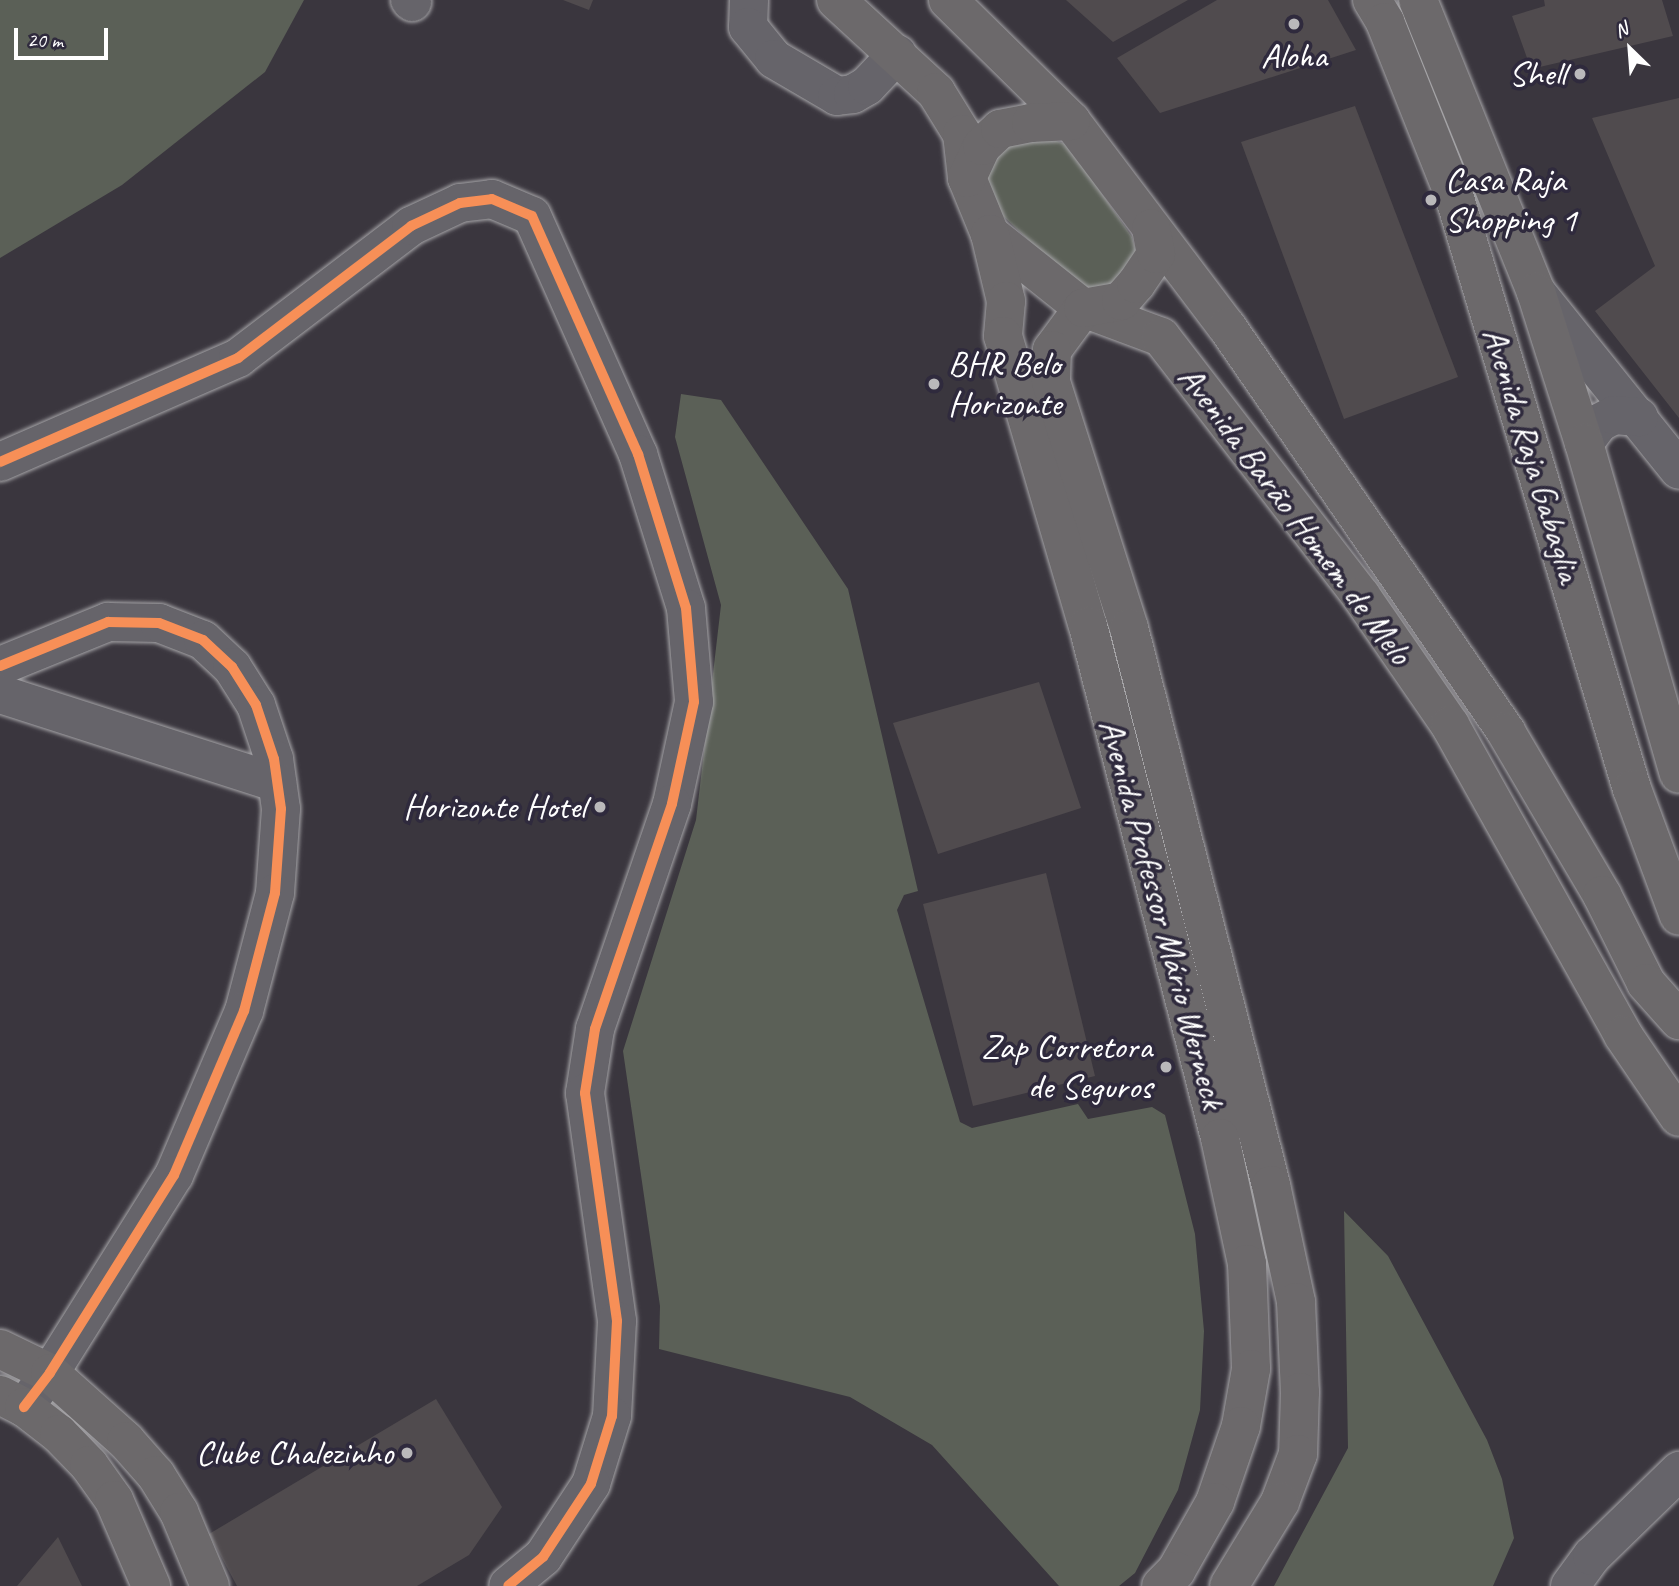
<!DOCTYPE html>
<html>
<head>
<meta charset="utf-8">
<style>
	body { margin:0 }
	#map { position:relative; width:1679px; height:1586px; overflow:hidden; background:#3a363e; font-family:Caveat,sans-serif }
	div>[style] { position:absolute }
	.green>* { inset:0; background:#5b6057 }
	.building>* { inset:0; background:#504b4e }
	.roads { filter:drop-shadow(0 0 2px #a6a5a8) drop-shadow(0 0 2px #a6a5a8) }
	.minor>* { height:38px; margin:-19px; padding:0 19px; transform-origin:19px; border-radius:19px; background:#66646a }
	.major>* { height:38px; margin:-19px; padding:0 19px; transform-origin:19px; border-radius:19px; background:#6c696b }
	.cycleway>* { height:10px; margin:-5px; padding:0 5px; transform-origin:5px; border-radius:5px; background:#f78f57 }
	.dots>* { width:19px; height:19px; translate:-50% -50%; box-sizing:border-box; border:4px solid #2f2a3d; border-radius:50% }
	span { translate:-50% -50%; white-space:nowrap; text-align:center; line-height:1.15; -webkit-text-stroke:7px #2f2a3d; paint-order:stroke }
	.poi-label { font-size:35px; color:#fff }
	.right { translate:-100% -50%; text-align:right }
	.left { translate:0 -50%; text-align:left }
	.street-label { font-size:35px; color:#fff }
	.north { position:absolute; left:1595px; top:14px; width:70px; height:70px; -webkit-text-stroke:5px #2f2a3d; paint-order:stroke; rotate:335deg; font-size:19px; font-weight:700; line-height:28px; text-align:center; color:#fff }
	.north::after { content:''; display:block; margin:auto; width:24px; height:32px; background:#fff; clip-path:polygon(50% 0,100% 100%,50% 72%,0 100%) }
	.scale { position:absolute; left:14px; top:28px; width:94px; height:32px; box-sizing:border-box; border:4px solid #fff; border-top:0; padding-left:9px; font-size:21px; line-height:24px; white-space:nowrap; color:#fff; -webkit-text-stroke:5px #2f2a3d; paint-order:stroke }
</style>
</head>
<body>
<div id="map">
	<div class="green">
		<i style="clip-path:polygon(0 0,304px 0,265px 72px,122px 185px,0 258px)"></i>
		<i style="clip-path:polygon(1038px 135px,1068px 145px,1132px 237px,1137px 256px,1129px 274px,1098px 291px,1077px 285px,1037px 248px,1003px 216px,987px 188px,987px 172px,1006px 142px)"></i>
		<i style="clip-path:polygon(681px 394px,721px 400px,848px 589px,918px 891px,904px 895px,897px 910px,960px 1122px,972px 1128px,1078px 1104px,1088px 1119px,1152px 1107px,1165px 1115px,1195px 1234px,1204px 1331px,1200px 1410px,1178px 1490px,1135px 1573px,1119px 1586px,1059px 1586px,932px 1445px,850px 1397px,659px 1349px,660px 1306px,623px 1051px,696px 820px,721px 605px,675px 437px)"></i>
		<i style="clip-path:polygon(1344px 1211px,1388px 1256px,1487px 1440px,1502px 1479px,1514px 1538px,1493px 1586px,1274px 1586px,1348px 1448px)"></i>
	</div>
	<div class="building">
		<i style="clip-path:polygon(563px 0,593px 0,589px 10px)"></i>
		<i style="clip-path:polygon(1066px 0,1188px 0,1113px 42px)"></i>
		<i style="clip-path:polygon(1217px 0,1328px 0,1356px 50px,1160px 113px,1117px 58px)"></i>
		<i style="clip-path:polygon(1544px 0,1662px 0,1673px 36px,1531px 69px,1512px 16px,1545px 6px)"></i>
		<i style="clip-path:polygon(1679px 98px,1679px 418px,1595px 311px,1655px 266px,1592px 118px)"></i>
		<i style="clip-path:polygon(1355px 106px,1458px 377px,1344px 419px,1241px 142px)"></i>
		<i style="clip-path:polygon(1039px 682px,1081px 808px,938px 854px,893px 723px)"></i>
		<i style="clip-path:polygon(1046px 873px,1095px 1076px,973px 1106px,923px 904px)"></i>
		<i style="clip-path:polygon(436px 1399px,502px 1507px,469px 1555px,417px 1586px,237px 1586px,209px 1534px)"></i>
		<i style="clip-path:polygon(58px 1537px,82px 1586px,17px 1586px)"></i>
	</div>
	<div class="roads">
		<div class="minor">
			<i style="left:410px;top:0;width:3px;rotate:45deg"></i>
			<i style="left:749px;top:0;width:27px;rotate:92deg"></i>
			<i style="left:748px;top:27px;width:41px;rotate:50.9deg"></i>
			<i style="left:774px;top:59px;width:73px;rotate:30.4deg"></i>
			<i style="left:837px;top:96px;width:16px;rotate:-7deg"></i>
			<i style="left:853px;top:94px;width:16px;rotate:-30deg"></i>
			<i style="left:867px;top:86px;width:44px;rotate:-46.8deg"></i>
			<i style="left:1536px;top:292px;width:228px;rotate:51.2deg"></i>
			<i style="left:1584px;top:443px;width:25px;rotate:-53deg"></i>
			<i style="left:1599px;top:423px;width:17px;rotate:-28deg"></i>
			<i style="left:1614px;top:415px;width:25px;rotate:5deg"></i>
			<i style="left:0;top:462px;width:260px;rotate:-23.6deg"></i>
			<i style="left:238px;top:358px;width:218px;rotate:-37.3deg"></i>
			<i style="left:411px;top:226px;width:54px;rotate:-25.1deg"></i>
			<i style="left:460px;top:203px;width:32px;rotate:-7deg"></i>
			<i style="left:492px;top:199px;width:43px;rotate:23deg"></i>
			<i style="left:532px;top:216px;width:261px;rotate:66deg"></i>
			<i style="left:638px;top:454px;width:161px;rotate:72.7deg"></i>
			<i style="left:686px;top:608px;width:94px;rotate:85.1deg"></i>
			<i style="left:694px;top:702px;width:104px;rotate:102.2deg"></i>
			<i style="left:672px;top:804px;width:238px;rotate:108.9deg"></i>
			<i style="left:595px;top:1029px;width:65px;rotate:98.9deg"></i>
			<i style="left:585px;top:1093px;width:230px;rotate:82deg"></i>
			<i style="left:617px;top:1321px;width:95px;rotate:93deg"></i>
			<i style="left:612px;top:1416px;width:71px;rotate:107.2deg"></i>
			<i style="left:591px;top:1484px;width:87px;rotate:123.3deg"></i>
			<i style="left:543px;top:1557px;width:45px;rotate:140.4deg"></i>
			<i style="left:0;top:666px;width:117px;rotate:-22.2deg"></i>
			<i style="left:108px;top:622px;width:51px;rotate:1.1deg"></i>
			<i style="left:159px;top:623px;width:47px;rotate:21.1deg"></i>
			<i style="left:203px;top:640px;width:40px;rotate:43deg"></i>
			<i style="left:232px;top:667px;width:45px;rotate:57.7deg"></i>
			<i style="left:256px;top:705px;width:57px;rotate:71.6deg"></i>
			<i style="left:274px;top:759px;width:50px;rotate:82deg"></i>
			<i style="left:281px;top:809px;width:84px;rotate:94.1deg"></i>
			<i style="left:275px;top:893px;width:122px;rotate:104.7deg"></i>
			<i style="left:244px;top:1011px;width:178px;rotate:113.1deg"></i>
			<i style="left:174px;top:1175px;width:234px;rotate:122.1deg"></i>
			<i style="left:50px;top:1373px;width:43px;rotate:127.4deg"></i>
			<i style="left:0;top:694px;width:291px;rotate:17.8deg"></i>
			<i style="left:1570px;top:1586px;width:37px;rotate:-54deg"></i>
			<i style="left:1592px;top:1556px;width:122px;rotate:-44.3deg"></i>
		</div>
		<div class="major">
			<i style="left:836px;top:0;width:136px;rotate:42.6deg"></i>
			<i style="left:936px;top:92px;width:49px;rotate:58.2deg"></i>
			<i style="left:962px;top:134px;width:44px;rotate:83.5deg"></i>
			<i style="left:967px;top:178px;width:61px;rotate:67.7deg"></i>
			<i style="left:990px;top:234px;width:119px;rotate:38.5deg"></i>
			<i style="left:1083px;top:308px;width:83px;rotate:20.4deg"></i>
			<i style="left:1161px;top:337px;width:327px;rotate:52.3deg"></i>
			<i style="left:1361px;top:596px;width:157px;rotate:55.4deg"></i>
			<i style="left:1450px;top:725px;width:355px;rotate:60.8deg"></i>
			<i style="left:1623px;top:1035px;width:99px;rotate:55.7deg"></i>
			<i style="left:948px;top:0;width:173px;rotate:44.5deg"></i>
			<i style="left:1071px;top:121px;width:258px;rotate:52.9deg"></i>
			<i style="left:1227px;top:327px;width:492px;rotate:55.4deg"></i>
			<i style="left:1506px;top:732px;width:189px;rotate:59.5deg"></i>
			<i style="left:1602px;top:895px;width:98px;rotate:63.4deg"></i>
			<i style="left:1646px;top:983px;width:50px;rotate:48.3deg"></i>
			<i style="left:1372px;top:0;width:26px;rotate:59deg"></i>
			<i style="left:1385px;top:22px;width:186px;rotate:68.3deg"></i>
			<i style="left:1454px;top:195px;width:620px;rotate:73.32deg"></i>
			<i style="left:1632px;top:789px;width:135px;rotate:69.7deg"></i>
			<i style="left:1418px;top:0;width:315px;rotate:68deg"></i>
			<i style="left:1536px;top:292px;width:158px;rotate:72.4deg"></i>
			<i style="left:1584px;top:443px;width:344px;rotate:74deg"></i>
			<i style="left:967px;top:178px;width:35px;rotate:-65deg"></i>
			<i style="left:982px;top:146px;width:25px;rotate:-43deg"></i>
			<i style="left:1000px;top:129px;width:32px;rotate:-11deg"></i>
			<i style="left:1031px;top:123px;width:40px;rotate:-2.9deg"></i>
			<i style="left:990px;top:234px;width:69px;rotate:76.6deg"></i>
			<i style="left:1006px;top:301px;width:35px;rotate:95deg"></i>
			<i style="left:1003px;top:336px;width:302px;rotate:73.7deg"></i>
			<i style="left:1088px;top:626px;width:529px;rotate:75.54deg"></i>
			<i style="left:1220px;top:1138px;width:129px;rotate:77.9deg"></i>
			<i style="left:1247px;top:1264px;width:105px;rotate:87.8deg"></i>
			<i style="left:1251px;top:1369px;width:58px;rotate:100deg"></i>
			<i style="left:1241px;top:1426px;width:80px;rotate:108.9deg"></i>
			<i style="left:1215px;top:1502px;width:79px;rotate:119.5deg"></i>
			<i style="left:1176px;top:1571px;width:21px;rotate:135deg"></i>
			<i style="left:1083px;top:308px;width:52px;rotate:126.4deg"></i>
			<i style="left:1052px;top:350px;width:32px;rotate:92deg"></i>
			<i style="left:1051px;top:382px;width:258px;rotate:72.4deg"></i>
			<i style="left:1129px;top:628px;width:575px;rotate:75.7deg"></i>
			<i style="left:1271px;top:1185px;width:120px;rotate:77.9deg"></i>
			<i style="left:1296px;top:1302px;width:90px;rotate:87.5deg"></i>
			<i style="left:1300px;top:1392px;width:62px;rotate:91.8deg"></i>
			<i style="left:1298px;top:1454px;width:51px;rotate:110.6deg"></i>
			<i style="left:1280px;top:1502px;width:98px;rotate:121.3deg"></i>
			<i style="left:1083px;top:308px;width:39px;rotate:-10deg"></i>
			<i style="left:1121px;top:301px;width:23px;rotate:-49deg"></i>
			<i style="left:1136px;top:284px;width:36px;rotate:-56deg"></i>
			<i style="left:1156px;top:254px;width:26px;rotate:-101deg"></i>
			<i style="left:0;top:1349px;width:55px;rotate:25.6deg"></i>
			<i style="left:50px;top:1373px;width:102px;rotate:41.8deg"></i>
			<i style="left:126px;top:1441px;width:45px;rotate:48.6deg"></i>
			<i style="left:156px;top:1475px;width:44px;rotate:58.1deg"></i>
			<i style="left:179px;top:1512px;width:80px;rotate:67.3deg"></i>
			<i style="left:0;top:1395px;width:27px;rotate:27deg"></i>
			<i style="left:24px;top:1407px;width:44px;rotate:37.6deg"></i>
			<i style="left:59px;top:1434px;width:43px;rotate:45.9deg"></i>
			<i style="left:89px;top:1465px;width:43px;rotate:54.5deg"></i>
			<i style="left:114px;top:1500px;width:94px;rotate:66.7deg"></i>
		</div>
	</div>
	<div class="cycleway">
		<i style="left:0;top:462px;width:260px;rotate:-23.6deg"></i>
		<i style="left:238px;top:358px;width:218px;rotate:-37.3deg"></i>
		<i style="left:411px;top:226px;width:54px;rotate:-25.1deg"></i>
		<i style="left:460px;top:203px;width:32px;rotate:-7deg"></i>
		<i style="left:492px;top:199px;width:43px;rotate:23deg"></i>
		<i style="left:532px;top:216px;width:261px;rotate:66deg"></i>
		<i style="left:638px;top:454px;width:161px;rotate:72.7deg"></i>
		<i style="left:686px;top:608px;width:94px;rotate:85.1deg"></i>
		<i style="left:694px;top:702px;width:104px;rotate:102.2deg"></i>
		<i style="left:672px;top:804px;width:238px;rotate:108.9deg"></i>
		<i style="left:595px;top:1029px;width:65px;rotate:98.9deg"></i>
		<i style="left:585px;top:1093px;width:230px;rotate:82deg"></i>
		<i style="left:617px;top:1321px;width:95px;rotate:93deg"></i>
		<i style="left:612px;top:1416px;width:71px;rotate:107.2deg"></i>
		<i style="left:591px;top:1484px;width:87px;rotate:123.3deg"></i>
		<i style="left:543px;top:1557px;width:45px;rotate:140.4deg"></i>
		<i style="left:0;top:666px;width:117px;rotate:-22.2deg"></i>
		<i style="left:108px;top:622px;width:51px;rotate:1.1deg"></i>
		<i style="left:159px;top:623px;width:47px;rotate:21.1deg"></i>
		<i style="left:203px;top:640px;width:40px;rotate:43deg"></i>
		<i style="left:232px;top:667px;width:45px;rotate:57.7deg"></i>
		<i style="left:256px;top:705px;width:57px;rotate:71.6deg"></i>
		<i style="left:274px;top:759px;width:50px;rotate:82deg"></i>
		<i style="left:281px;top:809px;width:84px;rotate:94.1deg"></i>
		<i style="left:275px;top:893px;width:122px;rotate:104.7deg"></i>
		<i style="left:244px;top:1011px;width:178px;rotate:113.1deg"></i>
		<i style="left:174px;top:1175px;width:234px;rotate:122.1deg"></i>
		<i style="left:50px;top:1373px;width:43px;rotate:127.4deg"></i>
	</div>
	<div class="dots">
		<i style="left:1294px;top:24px;background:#bab9bb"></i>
		<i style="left:1580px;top:74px;background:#bab9bb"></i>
		<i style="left:1431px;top:200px;background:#bab9bb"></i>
		<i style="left:934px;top:384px;background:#bab9bb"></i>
		<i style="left:600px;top:807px;background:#bab9bb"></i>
		<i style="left:1166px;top:1067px;background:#bab9bb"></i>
		<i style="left:407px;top:1453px;background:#bab9bb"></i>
	</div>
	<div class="poi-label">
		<span style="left:1294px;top:56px">Aloha</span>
		<span class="right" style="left:1566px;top:74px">Shell</span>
		<span class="left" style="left:1445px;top:200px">Casa Raja<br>Shopping 1</span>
		<span class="left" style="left:948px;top:384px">BHR Belo<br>Horizonte</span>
		<span class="right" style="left:586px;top:807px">Horizonte Hotel</span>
		<span class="right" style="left:1152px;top:1067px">Zap Corretora<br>de Seguros</span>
		<span class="right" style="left:393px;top:1453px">Clube Chalezinho</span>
	</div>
	<div class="street-label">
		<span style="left:1532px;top:455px;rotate:73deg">Avenida Raja Gabaglia</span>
		<span style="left:1295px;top:515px;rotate:53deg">Avenida Barão Homem de Melo</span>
		<span style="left:1162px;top:914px;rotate:75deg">Avenida Professor Mário Werneck</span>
	</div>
	<div class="north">N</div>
	<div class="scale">20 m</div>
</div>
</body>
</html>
